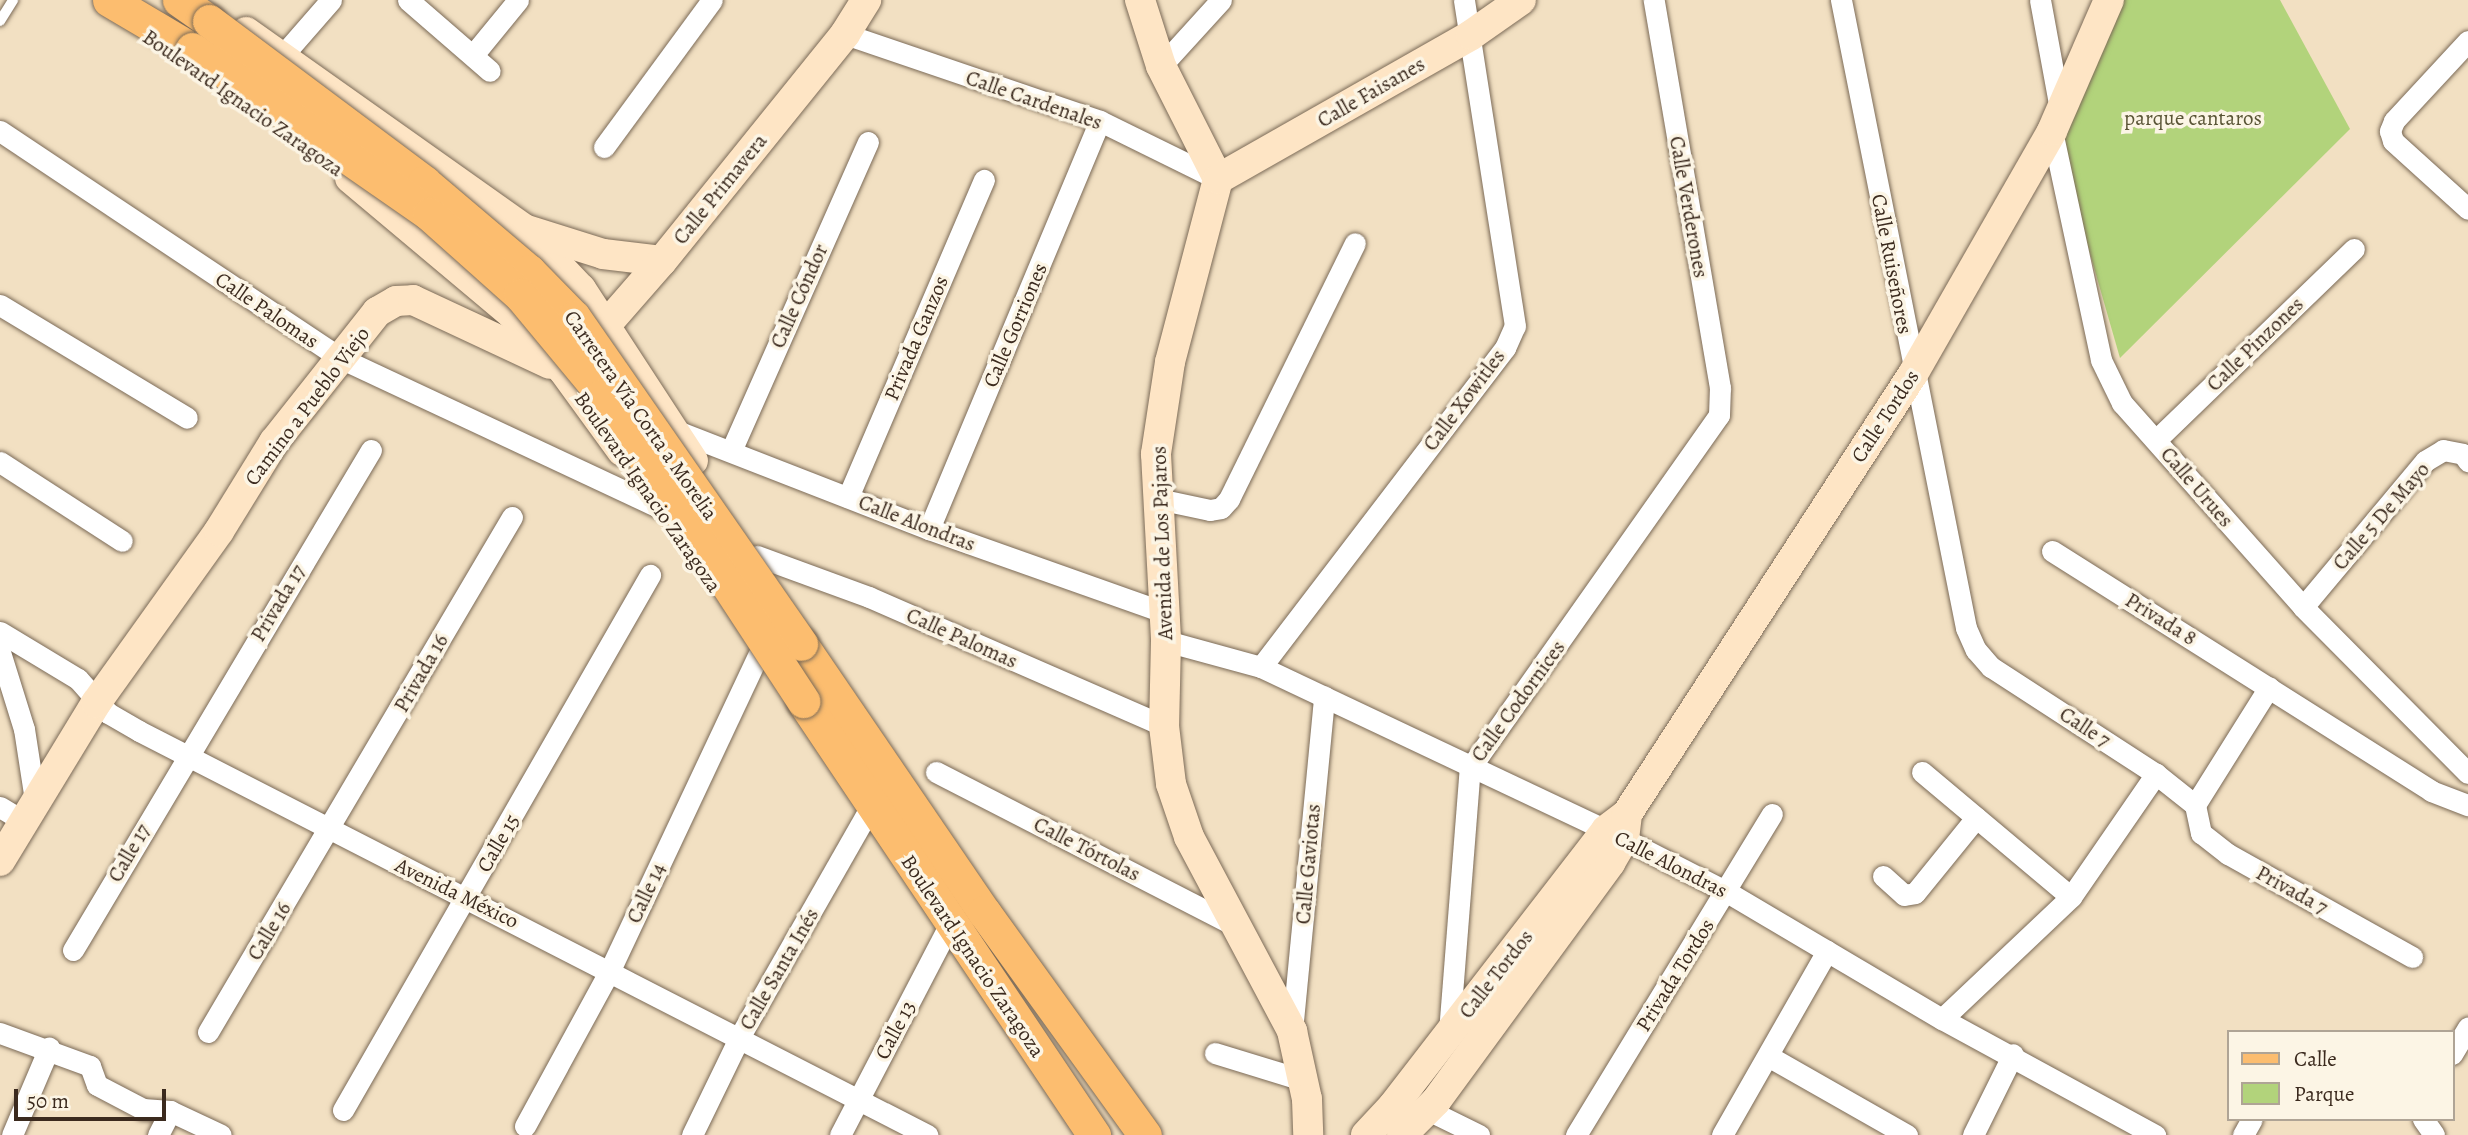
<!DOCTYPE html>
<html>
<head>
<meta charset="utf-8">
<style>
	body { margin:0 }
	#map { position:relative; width:2468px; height:1135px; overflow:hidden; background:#f2e0c2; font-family:Alegreya,serif }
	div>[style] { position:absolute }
	.green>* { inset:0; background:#b2d37b }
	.roads { filter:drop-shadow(0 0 2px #7b6a57) drop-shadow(0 0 2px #7b6a57) }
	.lane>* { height:10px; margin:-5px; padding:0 5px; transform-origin:5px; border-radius:5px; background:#fff }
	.street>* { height:21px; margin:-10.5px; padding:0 10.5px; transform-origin:10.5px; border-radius:10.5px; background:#fff }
	.secondary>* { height:30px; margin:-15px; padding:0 15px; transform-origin:15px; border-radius:15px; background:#fee5c5 }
	.primary>* { height:33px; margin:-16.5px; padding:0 16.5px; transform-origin:16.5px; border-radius:16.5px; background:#fcbd6f }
	.bridges { filter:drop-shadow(0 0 2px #7b6a57) drop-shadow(0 0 2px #7b6a57) }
	.primary-bridge>* { height:33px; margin:-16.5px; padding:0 16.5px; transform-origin:16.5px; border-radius:16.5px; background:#fcbd6f }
	span { translate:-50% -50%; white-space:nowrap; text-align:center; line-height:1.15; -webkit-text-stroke:7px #fcf5e5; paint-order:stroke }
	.street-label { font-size:21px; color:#3b2a1e }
	.park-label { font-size:21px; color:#595435 }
	.legend { position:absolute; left:2227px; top:1030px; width:228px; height:91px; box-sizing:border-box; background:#fcf5e5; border:2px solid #afa495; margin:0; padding:9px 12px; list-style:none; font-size:21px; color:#3b2a1e }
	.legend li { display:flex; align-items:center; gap:14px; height:35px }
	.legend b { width:35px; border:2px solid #afa495 }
	.scale { position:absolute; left:14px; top:1089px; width:152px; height:32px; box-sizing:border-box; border:4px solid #3b2a1e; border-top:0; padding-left:9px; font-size:21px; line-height:24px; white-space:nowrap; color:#3b2a1e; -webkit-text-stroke:5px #fcf5e5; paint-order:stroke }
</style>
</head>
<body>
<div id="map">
	<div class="green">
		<i style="clip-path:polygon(2121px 0,2280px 0,2350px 129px,2120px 358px,2055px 132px)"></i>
	</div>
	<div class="roads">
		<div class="lane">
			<i style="left:0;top:21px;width:25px;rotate:-58deg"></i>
		</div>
		<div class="street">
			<i style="left:408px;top:0;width:108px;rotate:40.9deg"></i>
			<i style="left:1841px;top:0;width:640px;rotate:78.74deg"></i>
			<i style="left:1966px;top:628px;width:24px;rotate:66deg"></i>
			<i style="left:1976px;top:650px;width:23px;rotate:49deg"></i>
			<i style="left:1991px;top:667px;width:197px;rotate:33deg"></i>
			<i style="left:2156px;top:774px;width:50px;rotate:38.5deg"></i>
			<i style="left:2040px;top:0;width:111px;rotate:79.6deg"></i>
			<i style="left:845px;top:34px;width:269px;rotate:18.8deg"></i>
			<i style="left:1100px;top:121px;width:131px;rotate:26.2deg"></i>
			<i style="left:2468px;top:41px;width:109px;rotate:132.8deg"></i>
			<i style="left:2394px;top:121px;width:11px;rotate:112deg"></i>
			<i style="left:2390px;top:131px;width:10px;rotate:73deg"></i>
			<i style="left:2393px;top:141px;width:101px;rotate:42.2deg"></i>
			<i style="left:283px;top:55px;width:73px;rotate:-48.9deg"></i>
			<i style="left:473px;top:55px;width:71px;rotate:-50.7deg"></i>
			<i style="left:1161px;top:66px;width:89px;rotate:-47.7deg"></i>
			<i style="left:0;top:131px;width:409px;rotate:33.7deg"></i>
			<i style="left:340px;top:358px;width:361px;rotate:25.1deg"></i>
			<i style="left:2052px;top:131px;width:234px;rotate:77.9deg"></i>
			<i style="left:2101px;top:360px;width:48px;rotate:64deg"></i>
			<i style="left:2122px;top:403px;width:273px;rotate:48.4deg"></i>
			<i style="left:2303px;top:607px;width:234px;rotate:45.2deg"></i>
			<i style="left:604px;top:147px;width:182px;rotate:-53.7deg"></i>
			<i style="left:0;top:305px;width:218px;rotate:31.1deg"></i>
			<i style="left:672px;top:429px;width:276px;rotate:21.3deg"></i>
			<i style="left:929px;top:529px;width:248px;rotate:19.5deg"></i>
			<i style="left:2156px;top:440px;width:275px;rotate:-44deg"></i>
			<i style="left:731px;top:451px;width:338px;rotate:-66.1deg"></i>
			<i style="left:0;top:462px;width:145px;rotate:32.9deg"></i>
			<i style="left:848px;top:497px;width:345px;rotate:-66.8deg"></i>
			<i style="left:1158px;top:499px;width:53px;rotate:11.9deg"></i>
			<i style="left:1210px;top:510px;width:11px;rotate:-10deg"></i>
			<i style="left:1221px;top:508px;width:12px;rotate:-48deg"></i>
			<i style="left:1229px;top:499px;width:285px;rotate:-63.8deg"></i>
			<i style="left:929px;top:529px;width:442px;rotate:-67.3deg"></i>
			<i style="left:2052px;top:551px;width:449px;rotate:32.3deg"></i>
			<i style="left:2431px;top:791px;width:40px;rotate:21deg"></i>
			<i style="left:757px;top:556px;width:119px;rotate:20.1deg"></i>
			<i style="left:869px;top:597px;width:322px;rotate:23.6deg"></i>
			<i style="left:2303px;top:607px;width:190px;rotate:-50.1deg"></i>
			<i style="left:2425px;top:461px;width:21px;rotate:-31deg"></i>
			<i style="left:2443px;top:450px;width:20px;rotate:11deg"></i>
			<i style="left:2463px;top:454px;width:9px;rotate:54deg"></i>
			<i style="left:0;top:632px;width:91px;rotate:31.1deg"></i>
			<i style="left:78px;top:679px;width:45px;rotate:48.6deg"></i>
			<i style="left:108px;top:713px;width:36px;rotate:30deg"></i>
			<i style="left:139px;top:731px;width:886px;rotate:27.14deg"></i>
			<i style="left:1166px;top:641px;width:98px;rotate:15.3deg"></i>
			<i style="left:1261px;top:667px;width:382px;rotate:25.3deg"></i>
			<i style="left:1606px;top:830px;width:136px;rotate:27.1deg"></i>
			<i style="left:1727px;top:892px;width:250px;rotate:30.6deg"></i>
			<i style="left:1942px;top:1019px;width:243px;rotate:28.6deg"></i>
			<i style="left:0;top:652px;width:81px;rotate:72.7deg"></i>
			<i style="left:24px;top:729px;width:72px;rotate:81.2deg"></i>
			<i style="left:1261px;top:667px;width:402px;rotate:-52.6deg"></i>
			<i style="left:1505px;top:348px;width:24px;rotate:-66deg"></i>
			<i style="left:1515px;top:326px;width:330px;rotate:-98.9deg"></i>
			<i style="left:936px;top:772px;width:339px;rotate:27.2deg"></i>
			<i style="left:1922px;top:772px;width:194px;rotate:40deg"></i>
			<i style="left:2195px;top:805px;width:29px;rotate:78deg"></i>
			<i style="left:2201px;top:833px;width:34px;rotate:38deg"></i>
			<i style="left:2228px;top:854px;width:211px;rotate:29.2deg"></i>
			<i style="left:2195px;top:805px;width:139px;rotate:-57.9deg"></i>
			<i style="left:0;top:807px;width:27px;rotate:31deg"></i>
			<i style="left:1883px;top:876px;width:28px;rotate:42deg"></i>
			<i style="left:1904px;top:895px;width:11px;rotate:-10deg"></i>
			<i style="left:1915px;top:893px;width:97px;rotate:-50.9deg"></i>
			<i style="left:73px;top:950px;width:582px;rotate:-59.21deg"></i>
			<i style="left:1942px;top:1019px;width:178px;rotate:-43.4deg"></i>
			<i style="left:2071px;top:897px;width:150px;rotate:-55.4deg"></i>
			<i style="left:1292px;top:1031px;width:336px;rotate:-84.5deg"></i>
			<i style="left:208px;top:1032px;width:598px;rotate:-59.45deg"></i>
			<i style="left:1449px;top:1032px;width:265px;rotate:-85.5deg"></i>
			<i style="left:1470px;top:768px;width:432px;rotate:-54.8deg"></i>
			<i style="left:1719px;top:415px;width:27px;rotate:-88deg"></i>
			<i style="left:1720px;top:388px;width:394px;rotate:-99.7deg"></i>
			<i style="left:0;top:1033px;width:96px;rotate:20.1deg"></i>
			<i style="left:90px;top:1066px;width:20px;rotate:70deg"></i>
			<i style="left:97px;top:1085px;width:52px;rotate:27.6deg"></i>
			<i style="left:143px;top:1109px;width:27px;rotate:4deg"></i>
			<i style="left:170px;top:1111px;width:56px;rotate:25.2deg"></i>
			<i style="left:1215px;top:1053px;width:92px;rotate:17.1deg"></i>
			<i style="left:2452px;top:1054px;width:31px;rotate:-59deg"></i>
			<i style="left:1768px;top:1056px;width:160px;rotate:29.6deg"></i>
			<i style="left:343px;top:1110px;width:617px;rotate:-60.15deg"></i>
			<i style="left:1428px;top:1110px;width:57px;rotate:26.1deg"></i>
			<i style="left:2423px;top:1119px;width:19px;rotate:55deg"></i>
			<i style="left:525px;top:1126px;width:178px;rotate:-61.4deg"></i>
			<i style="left:610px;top:970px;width:348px;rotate:-64.8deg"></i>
			<i style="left:12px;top:1135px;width:95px;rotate:-67deg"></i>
			<i style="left:158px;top:1135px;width:27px;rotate:-63deg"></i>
			<i style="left:692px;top:1135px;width:110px;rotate:-64.1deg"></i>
			<i style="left:740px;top:1036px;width:266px;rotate:-60.3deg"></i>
			<i style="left:840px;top:1135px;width:238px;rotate:-62.5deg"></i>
			<i style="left:1576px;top:1135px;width:376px;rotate:-58.6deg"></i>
			<i style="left:1722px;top:1135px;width:212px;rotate:-60.3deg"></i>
			<i style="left:1973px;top:1135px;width:90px;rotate:-63.7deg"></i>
			<i style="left:2243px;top:1135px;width:18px;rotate:-61deg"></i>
		</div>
		<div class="secondary">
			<i style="left:1140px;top:0;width:69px;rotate:72.3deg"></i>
			<i style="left:1161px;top:66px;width:127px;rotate:63.2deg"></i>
			<i style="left:1218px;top:179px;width:189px;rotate:104.7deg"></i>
			<i style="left:1170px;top:362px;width:93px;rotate:98.7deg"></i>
			<i style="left:1156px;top:454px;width:187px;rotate:86.9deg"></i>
			<i style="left:1166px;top:641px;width:85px;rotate:91.3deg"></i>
			<i style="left:1164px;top:726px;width:58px;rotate:83.1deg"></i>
			<i style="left:1171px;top:784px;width:56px;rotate:71.2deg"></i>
			<i style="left:1189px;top:837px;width:220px;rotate:62deg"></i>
			<i style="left:1292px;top:1031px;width:70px;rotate:77.6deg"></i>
			<i style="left:1307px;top:1099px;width:36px;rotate:88deg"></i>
			<i style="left:246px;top:32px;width:341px;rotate:35.3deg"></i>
			<i style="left:524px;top:229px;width:83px;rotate:46.5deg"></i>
			<i style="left:581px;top:289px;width:205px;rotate:56.9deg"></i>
			<i style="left:350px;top:178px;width:212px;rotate:40deg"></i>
			<i style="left:512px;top:314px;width:76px;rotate:47.7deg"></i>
			<i style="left:563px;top:370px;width:100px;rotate:53.9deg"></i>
			<i style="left:1218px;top:179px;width:291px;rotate:-29.6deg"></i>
			<i style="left:1471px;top:35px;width:61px;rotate:-35deg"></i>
			<i style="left:527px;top:230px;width:80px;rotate:17.5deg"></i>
			<i style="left:603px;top:254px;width:59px;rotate:6.8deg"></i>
			<i style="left:593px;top:340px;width:105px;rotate:-48.9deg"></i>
			<i style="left:662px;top:261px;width:292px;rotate:-51.1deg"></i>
			<i style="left:845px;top:34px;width:40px;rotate:-58deg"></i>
			<i style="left:0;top:861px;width:185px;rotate:-58.7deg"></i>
			<i style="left:96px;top:703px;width:211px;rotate:-54.4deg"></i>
			<i style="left:219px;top:531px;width:105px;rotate:-58.3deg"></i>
			<i style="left:274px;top:442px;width:166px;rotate:-51.6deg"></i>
			<i style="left:377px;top:312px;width:22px;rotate:-30deg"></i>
			<i style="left:396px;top:301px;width:17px;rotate:-3deg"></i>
			<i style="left:413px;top:300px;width:151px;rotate:25deg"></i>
			<i style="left:1366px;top:1135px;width:40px;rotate:-47deg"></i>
			<i style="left:1393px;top:1106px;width:349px;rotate:-52.3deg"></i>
			<i style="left:1606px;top:830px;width:26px;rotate:-37deg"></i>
			<i style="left:1627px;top:814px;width:525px;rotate:-56.98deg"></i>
			<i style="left:1913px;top:374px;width:280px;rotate:-60.2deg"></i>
			<i style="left:2052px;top:131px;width:143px;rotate:-66.5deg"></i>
			<i style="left:1402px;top:1135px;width:48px;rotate:-45deg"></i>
			<i style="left:1436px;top:1101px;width:295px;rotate:-53.8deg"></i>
			<i style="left:1610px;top:863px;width:28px;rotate:-60deg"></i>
			<i style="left:1624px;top:839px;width:25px;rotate:-83deg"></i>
		</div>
		<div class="primary">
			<i style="left:109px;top:0;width:96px;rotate:30.6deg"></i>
			<i style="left:179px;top:0;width:37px;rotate:35deg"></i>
			<i style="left:801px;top:644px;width:325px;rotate:55.7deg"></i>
			<i style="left:984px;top:912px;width:275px;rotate:54.2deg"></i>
			<i style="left:803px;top:701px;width:523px;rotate:56.16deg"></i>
		</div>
	</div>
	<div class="bridges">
		<div class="primary-bridge">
			<i style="left:209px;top:21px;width:269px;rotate:36.8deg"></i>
			<i style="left:424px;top:182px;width:138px;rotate:40.3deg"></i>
			<i style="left:529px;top:271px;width:64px;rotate:45.6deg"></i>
			<i style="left:574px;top:317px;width:398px;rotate:55.2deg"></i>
			<i style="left:192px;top:49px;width:289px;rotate:34.8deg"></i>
			<i style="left:429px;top:214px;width:122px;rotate:41.7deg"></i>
			<i style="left:520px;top:295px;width:130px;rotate:50.3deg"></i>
			<i style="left:603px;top:395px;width:366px;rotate:56.8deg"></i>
		</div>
	</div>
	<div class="street-label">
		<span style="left:1371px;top:92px;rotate:-30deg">Calle Faisanes</span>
		<span style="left:1034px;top:100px;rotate:19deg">Calle Cardenales</span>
		<span style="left:243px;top:103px;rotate:35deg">Boulevard Ignacio Zaragoza</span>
		<span style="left:720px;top:189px;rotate:-51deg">Calle Primavera</span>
		<span style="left:1689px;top:207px;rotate:80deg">Calle Verderones</span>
		<span style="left:1892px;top:264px;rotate:79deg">Calle Ruiseñores</span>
		<span style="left:799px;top:296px;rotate:-66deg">Calle Cóndor</span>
		<span style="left:267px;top:310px;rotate:34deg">Calle Palomas</span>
		<span style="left:1015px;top:325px;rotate:-67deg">Calle Gorriones</span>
		<span style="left:916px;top:338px;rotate:-67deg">Privada Ganzos</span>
		<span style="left:2255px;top:344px;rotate:-44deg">Calle Pinzones</span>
		<span style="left:1464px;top:400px;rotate:-53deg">Calle Xowitles</span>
		<span style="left:307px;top:406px;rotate:-53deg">Camino a Pueblo Viejo</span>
		<span style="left:641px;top:415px;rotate:55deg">Carretera Vía Corta a Morelia</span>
		<span style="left:1885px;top:416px;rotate:-57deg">Calle Tordos</span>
		<span style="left:2197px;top:487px;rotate:49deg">Calle Urues</span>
		<span style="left:648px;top:492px;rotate:55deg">Boulevard Ignacio Zaragoza</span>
		<span style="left:2381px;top:516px;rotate:-49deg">Calle 5 De Mayo</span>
		<span style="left:917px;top:523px;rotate:21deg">Calle Alondras</span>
		<span style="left:1162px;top:543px;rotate:-92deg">Avenida de Los Pajaros</span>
		<span style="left:278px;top:603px;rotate:-59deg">Privada 17</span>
		<span style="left:2161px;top:619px;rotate:32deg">Privada 8</span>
		<span style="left:962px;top:638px;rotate:24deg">Calle Palomas</span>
		<span style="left:421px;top:673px;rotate:-60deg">Privada 16</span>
		<span style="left:1518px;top:701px;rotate:-54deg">Calle Codornices</span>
		<span style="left:2085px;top:727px;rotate:33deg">Calle 7</span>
		<span style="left:498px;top:843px;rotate:-60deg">Calle 15</span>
		<span style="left:1087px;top:849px;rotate:27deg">Calle Tórtolas</span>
		<span style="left:129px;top:853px;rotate:-60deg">Calle 17</span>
		<span style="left:1308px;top:864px;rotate:-85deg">Calle Gaviotas</span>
		<span style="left:1671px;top:864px;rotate:27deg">Calle Alondras</span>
		<span style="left:2292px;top:890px;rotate:29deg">Privada 7</span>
		<span style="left:457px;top:893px;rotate:26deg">Avenida México</span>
		<span style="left:646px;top:893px;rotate:-65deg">Calle 14</span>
		<span style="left:269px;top:931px;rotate:-59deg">Calle 16</span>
		<span style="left:973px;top:956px;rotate:56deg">Boulevard Ignacio Zaragoza</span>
		<span style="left:779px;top:969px;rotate:-60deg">Calle Santa Inés</span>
		<span style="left:1496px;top:974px;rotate:-52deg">Calle Tordos</span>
		<span style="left:1675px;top:975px;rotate:-58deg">Privada Tordos</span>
		<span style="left:895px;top:1030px;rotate:-62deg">Calle 13</span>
	</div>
	<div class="park-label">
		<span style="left:2193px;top:118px">parque cantaros</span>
	</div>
	<ul class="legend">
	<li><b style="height:9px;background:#fcbd6f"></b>Calle</li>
	<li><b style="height:19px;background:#b2d37b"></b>Parque</li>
	</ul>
	<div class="scale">50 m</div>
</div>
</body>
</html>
